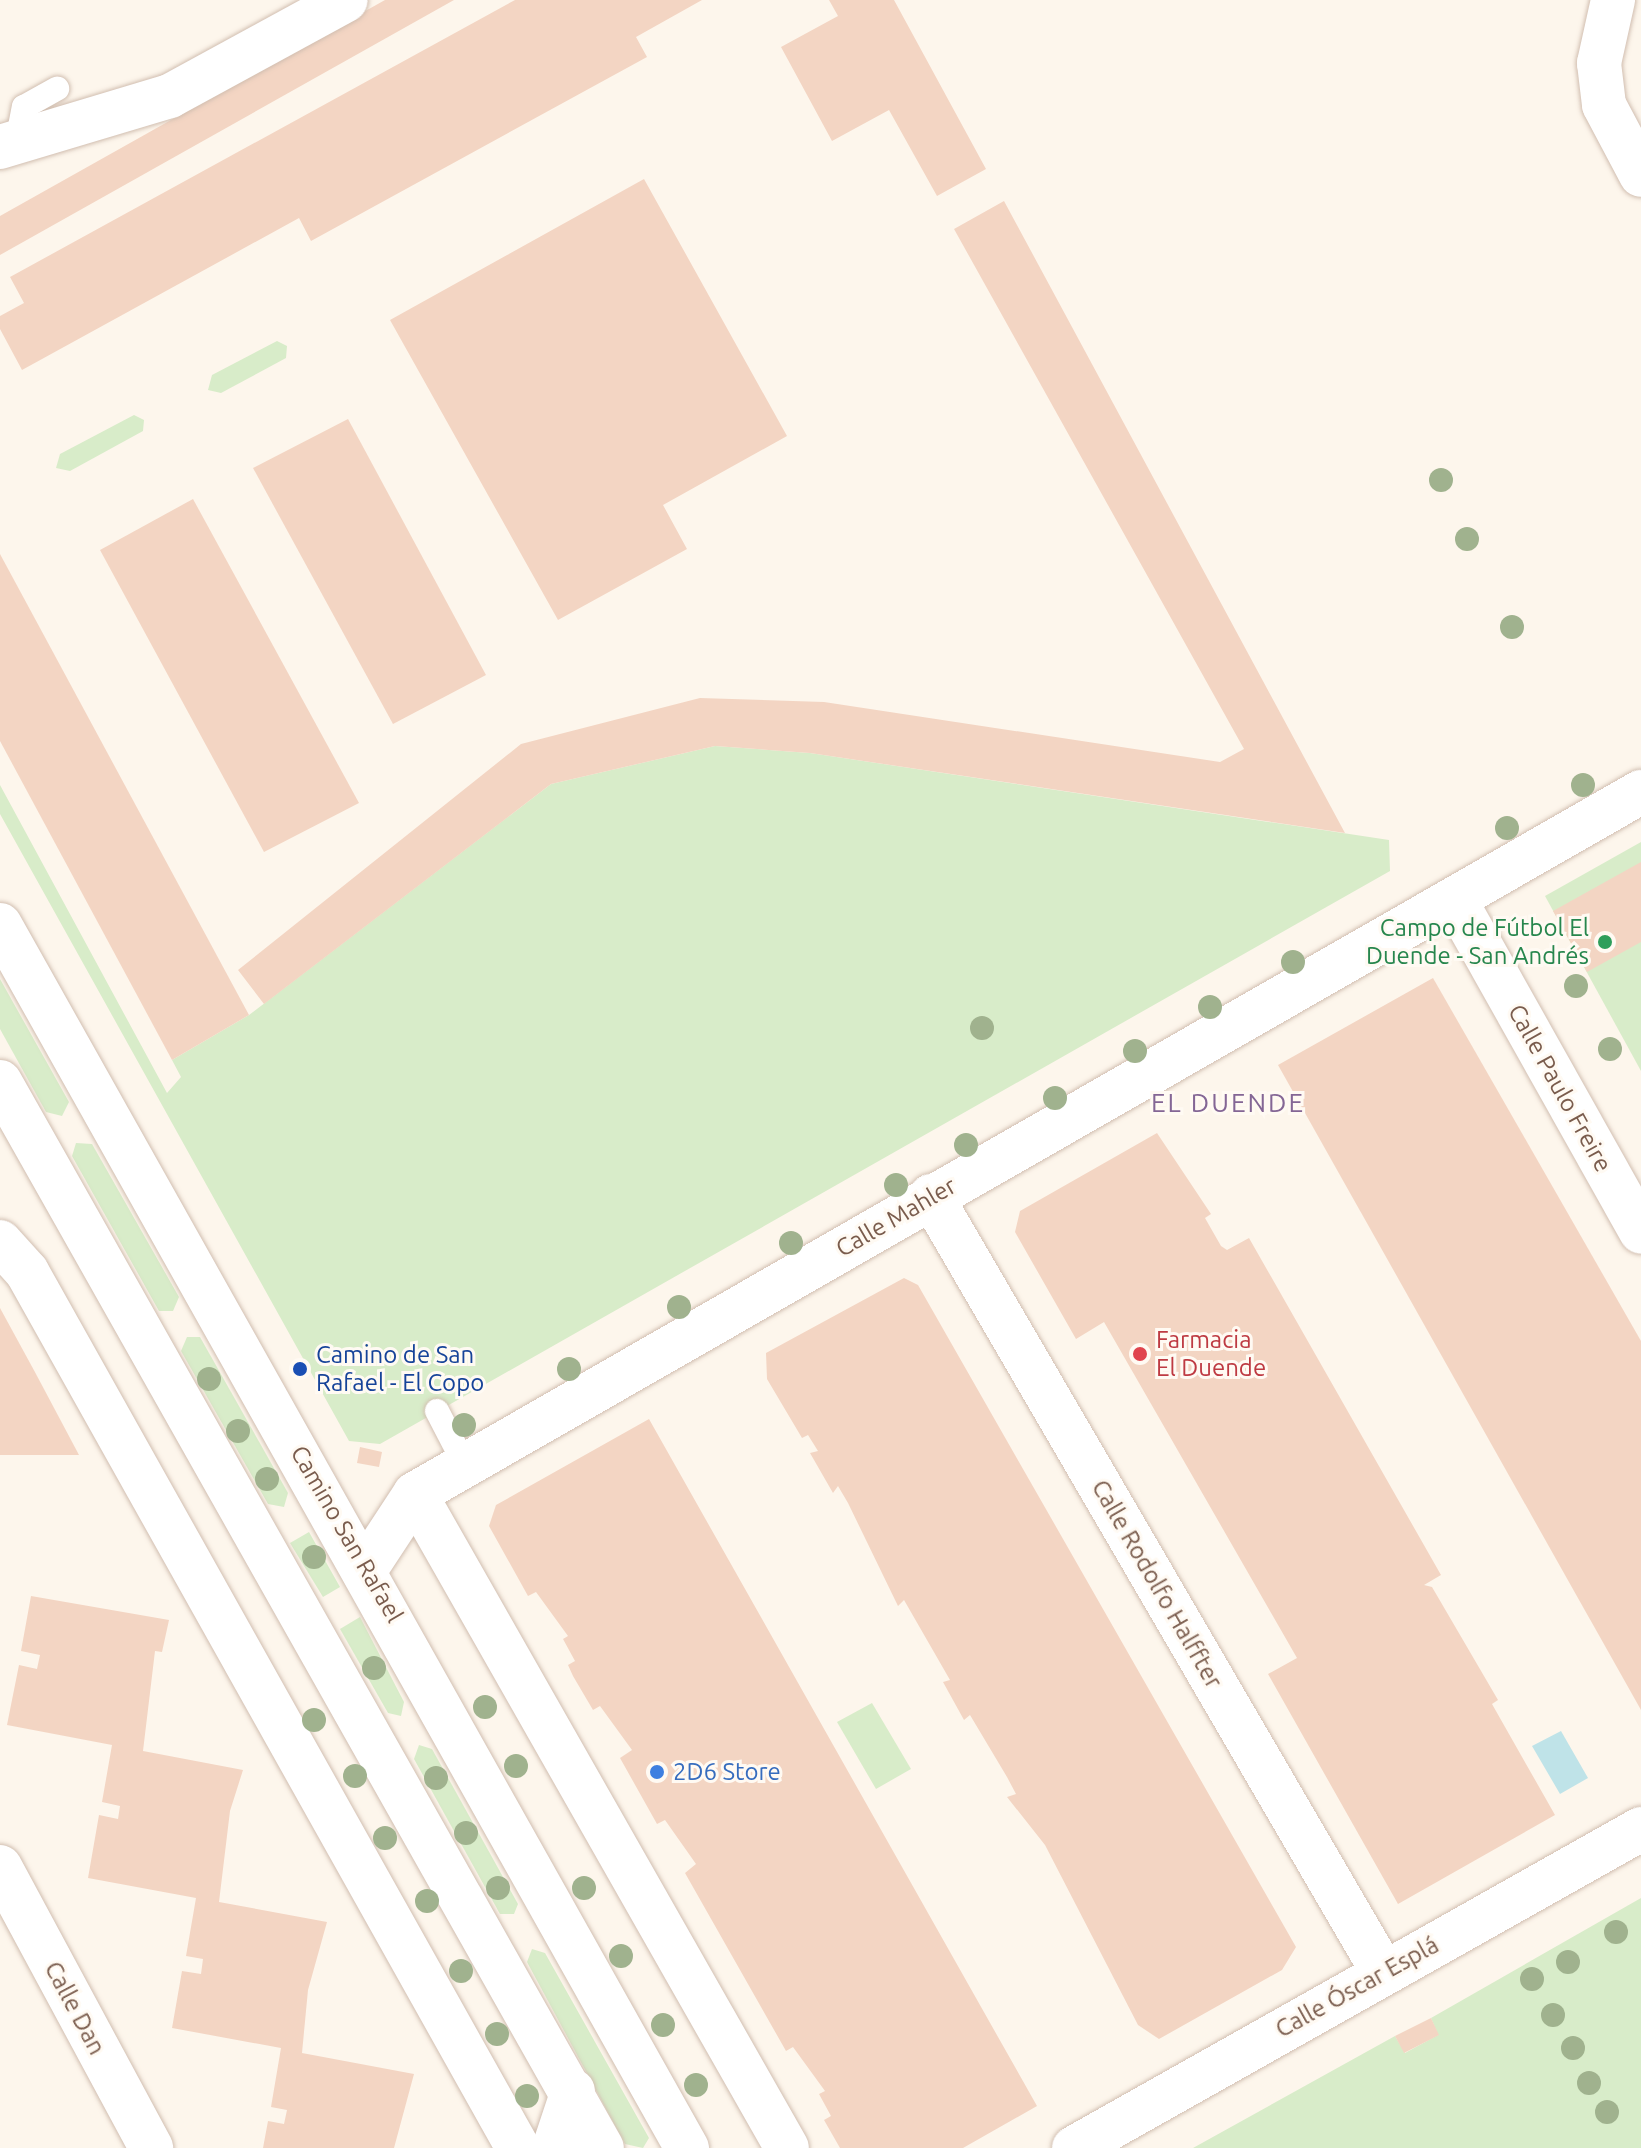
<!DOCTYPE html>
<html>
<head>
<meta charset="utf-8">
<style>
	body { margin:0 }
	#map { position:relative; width:1641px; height:2148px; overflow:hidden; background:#fdf6ec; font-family:Ubuntu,sans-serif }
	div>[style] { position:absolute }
	.green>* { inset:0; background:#d8ecc9 }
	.water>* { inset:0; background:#bfe3e8 }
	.building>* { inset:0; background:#f3d5c3 }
	.roads { filter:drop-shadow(0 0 2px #d1beb0) drop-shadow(0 0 2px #d1beb0) }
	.lane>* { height:24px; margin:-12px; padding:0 12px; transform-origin:12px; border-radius:12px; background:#fff }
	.street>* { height:44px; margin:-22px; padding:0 22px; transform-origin:22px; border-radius:22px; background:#fff }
	.secondary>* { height:44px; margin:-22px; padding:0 22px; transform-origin:22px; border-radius:22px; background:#fff }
	.trees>* { width:24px; height:24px; margin:-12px; border-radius:50%; background:#a0b28e }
	.dots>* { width:22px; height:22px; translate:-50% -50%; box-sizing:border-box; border:4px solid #fffaf3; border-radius:50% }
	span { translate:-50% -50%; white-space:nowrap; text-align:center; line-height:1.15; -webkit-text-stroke:6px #fffaf3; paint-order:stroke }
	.leisure-label { font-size:24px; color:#27864d }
	.right { translate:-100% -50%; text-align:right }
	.street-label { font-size:24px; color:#7a5c4d }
	.health-label { font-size:24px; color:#be3a42 }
	.left { translate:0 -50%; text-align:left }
	.transit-label { font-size:24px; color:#164399 }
	.shop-label { font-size:24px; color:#366cbe }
	.neighbourhood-label { font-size:26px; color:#846695; letter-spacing:2px }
</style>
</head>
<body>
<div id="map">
	<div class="green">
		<i style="clip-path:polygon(277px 341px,287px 346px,286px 358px,221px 393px,208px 390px,212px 375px)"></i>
		<i style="clip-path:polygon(134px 415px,144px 420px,143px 431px,70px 471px,56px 468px,60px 454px)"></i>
		<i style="clip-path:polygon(715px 746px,810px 753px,1389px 840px,1390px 871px,380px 1444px,349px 1441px,0 814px,0 785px,167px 1093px,181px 1077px,172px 1060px,249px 1015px,551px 784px)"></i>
		<i style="clip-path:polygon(1641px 842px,1641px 1071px,1545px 896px)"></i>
		<i style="clip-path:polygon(0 979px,69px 1102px,62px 1116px,46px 1112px,0 1029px)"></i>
		<i style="clip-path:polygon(76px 1143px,92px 1144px,179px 1297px,173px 1311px,159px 1311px,72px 1156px)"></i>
		<i style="clip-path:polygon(187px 1337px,200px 1337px,288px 1493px,284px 1507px,268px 1504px,181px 1351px)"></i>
		<i style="clip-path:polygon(309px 1532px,340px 1587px,323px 1597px,290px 1543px)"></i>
		<i style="clip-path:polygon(360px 1617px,404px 1702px,401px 1716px,388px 1713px,340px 1629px)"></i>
		<i style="clip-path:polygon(872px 1703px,911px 1769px,876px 1789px,837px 1722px)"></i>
		<i style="clip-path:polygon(419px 1745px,432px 1749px,518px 1904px,514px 1914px,500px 1914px,414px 1759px)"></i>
		<i style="clip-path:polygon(1641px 1898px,1641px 2148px,1193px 2148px,1395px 2036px,1405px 2053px,1438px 2035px,1431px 2018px)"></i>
		<i style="clip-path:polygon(532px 1949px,545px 1953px,649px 2138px,643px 2148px,625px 2144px,527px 1962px)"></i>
	</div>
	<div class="water">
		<i style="clip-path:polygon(1561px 1731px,1588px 1778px,1560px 1794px,1532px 1746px)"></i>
	</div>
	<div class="building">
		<i style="clip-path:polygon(385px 0,454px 0,0 255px,0 216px)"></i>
		<i style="clip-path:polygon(515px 0,702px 0,636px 37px,647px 57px,311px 241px,299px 218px,22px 370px,0 329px,0 316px,24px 303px,10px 277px)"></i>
		<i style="clip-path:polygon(829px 0,894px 0,986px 169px,937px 196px,889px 110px,832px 141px,781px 47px,838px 16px)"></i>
		<i style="clip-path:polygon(644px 179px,787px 436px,663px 505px,687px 549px,558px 620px,390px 320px)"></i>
		<i style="clip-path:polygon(1004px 201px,1345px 833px,810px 753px,715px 746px,551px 784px,264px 1004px,238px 970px,521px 744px,700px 698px,824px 702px,1220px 762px,1244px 749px,954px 229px)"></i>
		<i style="clip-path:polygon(348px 419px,486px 675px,393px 724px,253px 468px)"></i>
		<i style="clip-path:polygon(193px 499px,359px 803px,264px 852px,100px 550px)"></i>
		<i style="clip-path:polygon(0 554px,249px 1015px,172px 1060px,0 741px)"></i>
		<i style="clip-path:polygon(1641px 862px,1641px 942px,1587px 972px,1553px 911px)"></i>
		<i style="clip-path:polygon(1433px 978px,1641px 1341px,1641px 1710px,1278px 1065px)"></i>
		<i style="clip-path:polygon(1157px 1133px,1211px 1214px,1205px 1218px,1221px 1246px,1227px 1250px,1249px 1238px,1441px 1575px,1424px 1585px,1432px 1587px,1498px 1700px,1492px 1704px,1555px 1815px,1398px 1904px,1268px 1674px,1297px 1658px,1104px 1322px,1076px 1339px,1015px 1232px,1020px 1211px)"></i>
		<i style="clip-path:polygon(904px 1278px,918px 1285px,1296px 1947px,1282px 1970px,1159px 2039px,1138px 2025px,1045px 1845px,1007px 1797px,1016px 1794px,1007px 1777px,970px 1715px,964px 1720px,943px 1682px,950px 1680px,904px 1600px,898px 1606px,848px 1503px,838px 1486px,833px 1493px,810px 1453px,818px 1451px,808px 1435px,802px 1438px,767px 1379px,766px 1353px)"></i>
		<i style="clip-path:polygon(0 1308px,36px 1374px,79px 1455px,0 1455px)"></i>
		<i style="clip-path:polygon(649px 1419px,1037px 2106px,963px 2148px,840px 2148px,824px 2120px,831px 2116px,819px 2094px,825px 2091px,793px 2047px,786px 2051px,685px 1873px,696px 1864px,665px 1820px,657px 1824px,620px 1758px,632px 1750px,600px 1706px,593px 1710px,573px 1676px,568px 1665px,575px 1661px,563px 1639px,568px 1636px,536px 1592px,528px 1596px,489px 1526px,496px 1505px)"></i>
		<i style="clip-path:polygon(360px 1447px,382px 1452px,379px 1467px,357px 1463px)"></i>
		<i style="clip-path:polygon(31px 1596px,169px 1620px,162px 1652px,155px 1651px,143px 1751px,243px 1770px,230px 1811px,219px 1902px,327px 1922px,308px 1990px,302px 2053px,414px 2074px,394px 2148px,263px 2148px,268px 2121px,284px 2124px,287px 2110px,271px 2107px,281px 2048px,172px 2028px,182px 1971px,201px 1974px,203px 1959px,186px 1956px,196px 1898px,88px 1878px,99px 1815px,118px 1819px,120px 1806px,102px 1802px,112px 1745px,7px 1725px,19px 1665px,37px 1669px,40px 1655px,21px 1651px)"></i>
		<i style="clip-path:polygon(1431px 2018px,1439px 2035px,1404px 2053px,1395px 2036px)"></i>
	</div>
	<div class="roads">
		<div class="lane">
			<i style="left:17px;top:142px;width:36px;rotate:-79deg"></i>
			<i style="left:24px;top:107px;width:38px;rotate:-29deg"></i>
			<i style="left:437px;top:1411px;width:61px;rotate:62.6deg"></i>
		</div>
		<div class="street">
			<i style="left:0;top:147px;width:177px;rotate:-16.7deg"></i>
			<i style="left:170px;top:96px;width:200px;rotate:-28.6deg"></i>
			<i style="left:1456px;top:902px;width:378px;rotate:60.7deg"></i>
			<i style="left:931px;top:1196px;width:898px;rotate:59.78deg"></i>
			<i style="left:0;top:1242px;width:40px;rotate:48deg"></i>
			<i style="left:27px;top:1272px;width:1004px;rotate:60.73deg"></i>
			<i style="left:415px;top:1494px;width:752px;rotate:60.37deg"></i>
			<i style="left:367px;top:1567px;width:87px;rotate:-56.7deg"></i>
			<i style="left:415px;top:1494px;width:1413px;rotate:-29.8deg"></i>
			<i style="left:0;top:1867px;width:319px;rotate:61.7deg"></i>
			<i style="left:554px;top:2148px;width:60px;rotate:-71.6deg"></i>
			<i style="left:1074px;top:2148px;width:651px;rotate:-29.36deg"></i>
		</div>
		<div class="secondary">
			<i style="left:1613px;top:0;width:65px;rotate:102.5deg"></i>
			<i style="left:1599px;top:63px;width:42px;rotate:83.2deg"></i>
			<i style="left:1604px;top:105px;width:79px;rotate:62.1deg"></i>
			<i style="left:0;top:925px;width:1403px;rotate:60.68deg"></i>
			<i style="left:0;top:1082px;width:1224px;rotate:60.55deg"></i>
		</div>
	</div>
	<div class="trees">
		<i style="left:1441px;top:480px"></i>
		<i style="left:1467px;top:539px"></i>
		<i style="left:1512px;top:627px"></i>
		<i style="left:1583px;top:785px"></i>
		<i style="left:1507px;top:828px"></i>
		<i style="left:1293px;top:962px"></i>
		<i style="left:1576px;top:986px"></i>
		<i style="left:1210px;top:1007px"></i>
		<i style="left:982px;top:1028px"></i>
		<i style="left:1610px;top:1049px"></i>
		<i style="left:1135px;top:1051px"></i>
		<i style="left:1055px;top:1098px"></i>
		<i style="left:966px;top:1145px"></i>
		<i style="left:896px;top:1185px"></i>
		<i style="left:791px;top:1243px"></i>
		<i style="left:679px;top:1307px"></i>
		<i style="left:569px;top:1369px"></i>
		<i style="left:209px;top:1379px"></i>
		<i style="left:464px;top:1425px"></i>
		<i style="left:238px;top:1431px"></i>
		<i style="left:267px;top:1479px"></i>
		<i style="left:314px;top:1557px"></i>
		<i style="left:374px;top:1668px"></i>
		<i style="left:485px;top:1707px"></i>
		<i style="left:314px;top:1720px"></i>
		<i style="left:516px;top:1766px"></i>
		<i style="left:355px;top:1776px"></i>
		<i style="left:436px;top:1778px"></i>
		<i style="left:466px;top:1833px"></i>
		<i style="left:385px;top:1838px"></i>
		<i style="left:498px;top:1888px"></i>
		<i style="left:584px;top:1888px"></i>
		<i style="left:427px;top:1901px"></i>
		<i style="left:1616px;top:1932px"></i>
		<i style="left:621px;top:1956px"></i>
		<i style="left:1568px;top:1962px"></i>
		<i style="left:461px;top:1971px"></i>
		<i style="left:1532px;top:1979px"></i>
		<i style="left:1553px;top:2015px"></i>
		<i style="left:663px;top:2025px"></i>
		<i style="left:497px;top:2034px"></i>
		<i style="left:1573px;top:2048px"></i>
		<i style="left:1589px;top:2083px"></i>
		<i style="left:696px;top:2085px"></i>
		<i style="left:527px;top:2096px"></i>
		<i style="left:1607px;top:2112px"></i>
	</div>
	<div class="dots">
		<i style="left:1605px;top:942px;background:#2e9e5b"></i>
		<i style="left:1140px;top:1354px;background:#e0444e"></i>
		<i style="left:300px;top:1369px;background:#1a4fb4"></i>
		<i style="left:657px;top:1772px;background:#3f7fe0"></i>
	</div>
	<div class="leisure-label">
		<span class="right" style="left:1589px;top:942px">Campo de Fútbol El<br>Duende - San Andrés</span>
	</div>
	<div class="street-label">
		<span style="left:1560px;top:1088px;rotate:61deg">Calle Paulo Freire</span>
		<span style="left:896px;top:1217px;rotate:-30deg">Calle Mahler</span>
		<span style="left:347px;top:1534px;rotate:60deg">Camino San Rafael</span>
		<span style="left:1157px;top:1584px;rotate:60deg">Calle Rodolfo Halffter</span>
		<span style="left:1357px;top:1987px;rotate:-29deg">Calle Óscar Esplá</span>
		<span style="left:75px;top:2008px;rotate:62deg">Calle Dan</span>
	</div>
	<div class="health-label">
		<span class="left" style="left:1156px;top:1354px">Farmacia<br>El Duende</span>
	</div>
	<div class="transit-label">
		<span class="left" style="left:316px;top:1369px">Camino de San<br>Rafael - El Copo</span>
	</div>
	<div class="shop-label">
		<span class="left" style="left:673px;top:1772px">2D6 Store</span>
	</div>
	<div class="neighbourhood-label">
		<span style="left:1228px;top:1103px">EL DUENDE</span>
	</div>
</div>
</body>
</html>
